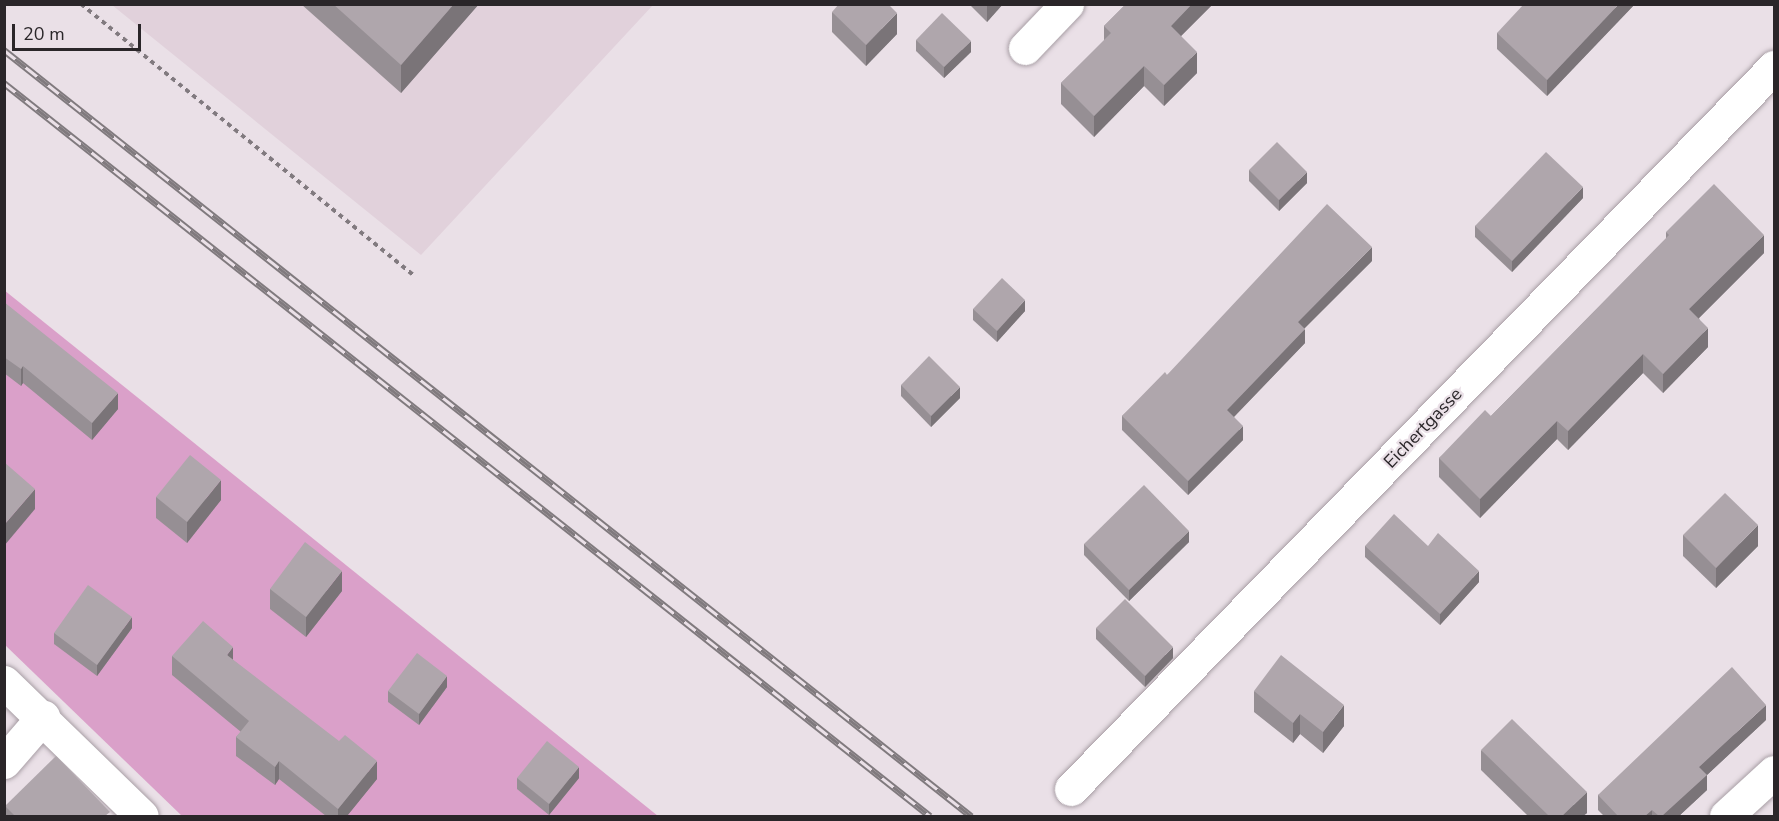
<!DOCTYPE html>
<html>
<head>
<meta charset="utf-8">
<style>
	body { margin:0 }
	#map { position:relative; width:1779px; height:821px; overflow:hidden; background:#eae0e7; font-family:"Nunito Sans",sans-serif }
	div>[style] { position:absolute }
	.built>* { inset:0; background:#e1d1db }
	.green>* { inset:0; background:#daa0c9 }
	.path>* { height:4px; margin-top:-2px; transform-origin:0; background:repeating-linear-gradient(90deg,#817a7f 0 4.5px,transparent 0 9px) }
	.roads { filter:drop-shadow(0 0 2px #a89ea5) drop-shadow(0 0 2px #a89ea5) }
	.street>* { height:33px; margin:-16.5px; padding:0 16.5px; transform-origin:16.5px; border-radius:16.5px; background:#fff }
	.rail>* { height:7px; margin-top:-3.5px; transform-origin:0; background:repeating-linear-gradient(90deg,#eae0e7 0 14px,#807a7e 0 28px); box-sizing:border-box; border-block:2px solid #807a7e }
	.wall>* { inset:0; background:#968f94 }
	.shaded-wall>* { inset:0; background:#7a7478 }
	.building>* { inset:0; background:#afa6ac }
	span { translate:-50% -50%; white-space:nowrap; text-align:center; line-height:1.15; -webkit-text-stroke:4.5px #eae0e7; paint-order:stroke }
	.street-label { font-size:18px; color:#2a2629 }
	.frame { position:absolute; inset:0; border:6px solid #2a2629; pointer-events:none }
	.scale { position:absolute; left:12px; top:24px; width:129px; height:27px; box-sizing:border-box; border:3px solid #2a2629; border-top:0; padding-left:8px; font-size:18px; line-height:21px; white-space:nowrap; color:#2a2629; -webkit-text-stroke:4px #eae0e7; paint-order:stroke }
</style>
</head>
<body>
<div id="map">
	<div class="built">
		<i style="clip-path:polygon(112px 5px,653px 5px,421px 255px)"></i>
	</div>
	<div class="green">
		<i style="clip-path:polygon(4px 290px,658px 816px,182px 816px,5px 645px)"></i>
	</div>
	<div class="path">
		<i style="left:81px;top:4px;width:429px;rotate:39.2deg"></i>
	</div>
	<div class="roads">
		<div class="street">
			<i style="left:1025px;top:48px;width:61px;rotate:-46.3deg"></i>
			<i style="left:4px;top:682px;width:192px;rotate:44.2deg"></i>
			<i style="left:4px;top:762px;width:60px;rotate:-49.1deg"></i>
			<i style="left:1071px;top:789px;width:1008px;rotate:-45.76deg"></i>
			<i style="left:1726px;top:816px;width:65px;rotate:-42.5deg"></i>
		</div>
	</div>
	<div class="rail">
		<i style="left:4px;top:50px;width:1234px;rotate:38.38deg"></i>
		<i style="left:4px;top:83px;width:1181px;rotate:38.36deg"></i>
	</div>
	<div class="wall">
		<i style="clip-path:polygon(301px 4px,479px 4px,401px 93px)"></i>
		<i style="clip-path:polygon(969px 4px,1003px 4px,987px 22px)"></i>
		<i style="clip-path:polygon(1126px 4px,1213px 4px,1181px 36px,1197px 73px,1164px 106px,1144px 86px,1094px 137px,1061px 104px,1061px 83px,1104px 41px,1104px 26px)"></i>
		<i style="clip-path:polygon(1635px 4px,1547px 96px,1497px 49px,1497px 33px)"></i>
		<i style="clip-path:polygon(832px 12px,897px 34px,866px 66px,832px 32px)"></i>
		<i style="clip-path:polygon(916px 40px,971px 52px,944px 78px,916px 51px)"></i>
		<i style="clip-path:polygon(1249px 170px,1307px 183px,1279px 211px,1249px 181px)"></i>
		<i style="clip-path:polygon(1583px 198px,1512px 272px,1475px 237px,1475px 226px)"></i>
		<i style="clip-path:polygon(1666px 232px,1764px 253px,1699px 318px,1708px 347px,1663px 393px,1643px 373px,1568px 450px,1557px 439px,1480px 518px,1439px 477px,1439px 458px,1491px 416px,1666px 239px)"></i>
		<i style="clip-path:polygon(1372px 261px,1304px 328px,1305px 343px,1234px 417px,1243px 440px,1188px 495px,1122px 430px,1122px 416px,1167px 375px)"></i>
		<i style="clip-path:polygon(4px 302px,118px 409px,92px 440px,23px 383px,21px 386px,4px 373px)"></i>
		<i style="clip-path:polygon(973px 309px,1025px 311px,997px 342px,973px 320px)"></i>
		<i style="clip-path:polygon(901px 385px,960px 398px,931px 427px,901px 396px)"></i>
		<i style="clip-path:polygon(156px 497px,221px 500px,187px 543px,156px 518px)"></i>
		<i style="clip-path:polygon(1683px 535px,1758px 546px,1716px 588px,1683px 556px)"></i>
		<i style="clip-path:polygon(1189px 542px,1129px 601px,1084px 555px,1084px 544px)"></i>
		<i style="clip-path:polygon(1365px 546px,1428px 546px,1479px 582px,1440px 625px,1365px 557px)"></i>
		<i style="clip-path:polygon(270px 589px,342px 591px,306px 637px,270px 609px)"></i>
		<i style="clip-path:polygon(132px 628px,97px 676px,54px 644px,54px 633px)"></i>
		<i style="clip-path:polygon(1096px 628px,1173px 658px,1145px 687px,1096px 639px)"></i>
		<i style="clip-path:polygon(172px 656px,233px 660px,377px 779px,347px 816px,326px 816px,279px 779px,275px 785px,236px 756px,236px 737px,241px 732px,172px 675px)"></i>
		<i style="clip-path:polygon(447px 687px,419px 725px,388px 702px,388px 691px)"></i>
		<i style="clip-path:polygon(1254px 691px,1344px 726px,1323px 753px,1300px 734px,1293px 743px,1254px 712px)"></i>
		<i style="clip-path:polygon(1766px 720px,1707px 775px,1707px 790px,1679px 816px,1604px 816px,1598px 810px,1598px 795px)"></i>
		<i style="clip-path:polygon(1481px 750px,1587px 813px,1583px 816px,1528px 816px,1481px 770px)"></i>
		<i style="clip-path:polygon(517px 778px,579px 778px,549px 815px,517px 789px)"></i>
		<i style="clip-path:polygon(5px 806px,110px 816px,5px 816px)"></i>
	</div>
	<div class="shaded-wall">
		<i style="clip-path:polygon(454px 4px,479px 4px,401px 93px,401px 65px)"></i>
		<i style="clip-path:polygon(987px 4px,1003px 4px,987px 22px)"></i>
		<i style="clip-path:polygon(1192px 4px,1213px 4px,1171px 46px,1171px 26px)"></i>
		<i style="clip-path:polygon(1619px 4px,1635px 4px,1547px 96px,1547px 80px)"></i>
		<i style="clip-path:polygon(897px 13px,897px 34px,866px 66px,866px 45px)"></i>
		<i style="clip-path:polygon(971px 41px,971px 52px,944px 78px,944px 67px)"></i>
		<i style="clip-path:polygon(1197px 52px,1197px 73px,1164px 106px,1164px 85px)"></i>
		<i style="clip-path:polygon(1144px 66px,1144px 86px,1094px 137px,1094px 116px)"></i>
		<i style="clip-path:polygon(1307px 172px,1307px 183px,1279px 211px,1279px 200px)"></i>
		<i style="clip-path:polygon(1583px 187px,1583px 198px,1512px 272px,1512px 261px)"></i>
		<i style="clip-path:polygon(1764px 235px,1764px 253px,1689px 328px,1689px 309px)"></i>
		<i style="clip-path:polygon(1372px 247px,1372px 261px,1298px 335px,1298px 322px)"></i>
		<i style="clip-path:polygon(1025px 300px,1025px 311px,997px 342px,997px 331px)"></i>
		<i style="clip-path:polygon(1708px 328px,1708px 347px,1663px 393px,1663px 374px)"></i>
		<i style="clip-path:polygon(1305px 329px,1305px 343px,1227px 424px,1227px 410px)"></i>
		<i style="clip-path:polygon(1643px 354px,1643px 373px,1568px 450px,1568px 431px)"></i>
		<i style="clip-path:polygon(23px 366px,23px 383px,21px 386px,21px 369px)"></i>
		<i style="clip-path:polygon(960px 387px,960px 398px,931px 427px,931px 416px)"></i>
		<i style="clip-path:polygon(118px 393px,118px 409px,92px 440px,92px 423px)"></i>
		<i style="clip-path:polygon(1557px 421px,1557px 439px,1480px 518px,1480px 499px)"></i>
		<i style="clip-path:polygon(1243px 426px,1243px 440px,1188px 495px,1188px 481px)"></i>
		<i style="clip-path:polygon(221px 480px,221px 500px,187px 543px,187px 522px)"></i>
		<i style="clip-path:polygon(35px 489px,35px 509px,4px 546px,4px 525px)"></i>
		<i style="clip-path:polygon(1758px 525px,1758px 546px,1716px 588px,1716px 568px)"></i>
		<i style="clip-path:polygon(1189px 531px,1189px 542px,1129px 601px,1129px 590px)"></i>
		<i style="clip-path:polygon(342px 571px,342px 591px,306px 637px,306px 617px)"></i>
		<i style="clip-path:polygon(1479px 571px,1479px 582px,1440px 625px,1440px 614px)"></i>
		<i style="clip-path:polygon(132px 617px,132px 628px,97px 676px,97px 665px)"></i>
		<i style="clip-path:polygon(233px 647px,233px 665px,227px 655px)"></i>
		<i style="clip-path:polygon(1173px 647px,1173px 658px,1145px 687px,1145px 676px)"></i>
		<i style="clip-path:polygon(447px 676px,447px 687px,419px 725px,419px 714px)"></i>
		<i style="clip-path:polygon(1344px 705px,1344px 726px,1323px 753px,1323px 732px)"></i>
		<i style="clip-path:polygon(1766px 705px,1766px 720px,1707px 775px,1707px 790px,1679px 816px,1662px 816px,1699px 767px)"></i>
		<i style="clip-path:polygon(1300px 714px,1300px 734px,1293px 743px,1293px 723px)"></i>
		<i style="clip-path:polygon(279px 761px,279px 779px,275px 785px,275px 767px)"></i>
		<i style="clip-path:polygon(377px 761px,377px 779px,347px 816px,338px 816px,338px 809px)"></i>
		<i style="clip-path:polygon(579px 767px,579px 778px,549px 815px,549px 804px)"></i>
		<i style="clip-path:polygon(1587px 792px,1587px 813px,1583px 816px,1562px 816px)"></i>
		<i style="clip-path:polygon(1652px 810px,1652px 816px,1645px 816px)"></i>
	</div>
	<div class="building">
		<i style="clip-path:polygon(333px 4px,454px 4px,401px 65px)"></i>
		<i style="clip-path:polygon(839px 4px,888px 4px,897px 13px,866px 45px,832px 12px)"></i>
		<i style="clip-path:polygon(1126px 4px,1192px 4px,1171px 26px,1197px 52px,1164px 85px,1144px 66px,1094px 116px,1061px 83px,1111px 33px,1104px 26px)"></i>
		<i style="clip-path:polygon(1524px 4px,1619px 4px,1547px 80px,1497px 33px)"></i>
		<i style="clip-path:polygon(942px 13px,971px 41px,944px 67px,916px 40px)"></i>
		<i style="clip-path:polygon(1277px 142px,1307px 172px,1279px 200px,1249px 170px)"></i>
		<i style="clip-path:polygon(1546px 152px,1583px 187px,1512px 261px,1475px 226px)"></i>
		<i style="clip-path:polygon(1714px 184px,1764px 235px,1689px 309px,1708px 328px,1663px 374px,1643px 354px,1568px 431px,1557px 421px,1480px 499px,1439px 458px,1485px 410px,1491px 416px,1669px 235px,1666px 232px)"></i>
		<i style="clip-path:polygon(1327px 204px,1372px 247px,1298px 322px,1305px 329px,1227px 410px,1243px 426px,1188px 481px,1122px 416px,1165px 372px,1167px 375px)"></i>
		<i style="clip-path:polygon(1002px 278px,1025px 300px,997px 331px,973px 309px)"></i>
		<i style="clip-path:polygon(4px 302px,118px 393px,92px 423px,23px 366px,21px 369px,4px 357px)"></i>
		<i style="clip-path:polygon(929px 356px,960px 387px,931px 416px,901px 385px)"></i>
		<i style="clip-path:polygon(190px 455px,221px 480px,187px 522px,156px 497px)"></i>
		<i style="clip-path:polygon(4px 462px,35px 489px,4px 525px)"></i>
		<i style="clip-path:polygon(1144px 485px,1189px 531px,1129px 590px,1084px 544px)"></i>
		<i style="clip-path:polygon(1725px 493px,1758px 525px,1716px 568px,1683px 535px)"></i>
		<i style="clip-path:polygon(1394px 514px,1428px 546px,1438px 533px,1479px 571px,1440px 614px,1365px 546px)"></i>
		<i style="clip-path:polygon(305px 542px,342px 571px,306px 617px,270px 589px)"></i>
		<i style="clip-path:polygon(88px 585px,132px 617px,97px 665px,54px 633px)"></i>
		<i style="clip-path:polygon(1125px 599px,1173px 647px,1145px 676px,1096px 628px)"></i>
		<i style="clip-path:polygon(203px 621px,233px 647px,227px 655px,339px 741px,345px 735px,377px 761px,338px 809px,279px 761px,275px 767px,236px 737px,249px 721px,172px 656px)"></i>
		<i style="clip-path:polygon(417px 653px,447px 676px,419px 714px,388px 691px)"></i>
		<i style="clip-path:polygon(1281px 655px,1344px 705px,1323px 732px,1300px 714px,1293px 723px,1254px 691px)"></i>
		<i style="clip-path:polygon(1732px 667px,1766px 705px,1699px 767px,1707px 775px,1662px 816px,1659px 816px,1652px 810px,1645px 816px,1618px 816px,1598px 795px)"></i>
		<i style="clip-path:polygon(1512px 719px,1587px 792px,1562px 816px,1549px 816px,1481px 750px)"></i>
		<i style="clip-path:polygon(547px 741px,579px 767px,549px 804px,517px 778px)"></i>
		<i style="clip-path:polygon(56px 756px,110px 812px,105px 816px,15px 816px,5px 806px)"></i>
	</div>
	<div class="street-label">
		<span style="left:1423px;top:428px;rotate:-46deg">Eichertgasse</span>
	</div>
	<div class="frame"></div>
	<div class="scale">20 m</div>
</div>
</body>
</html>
